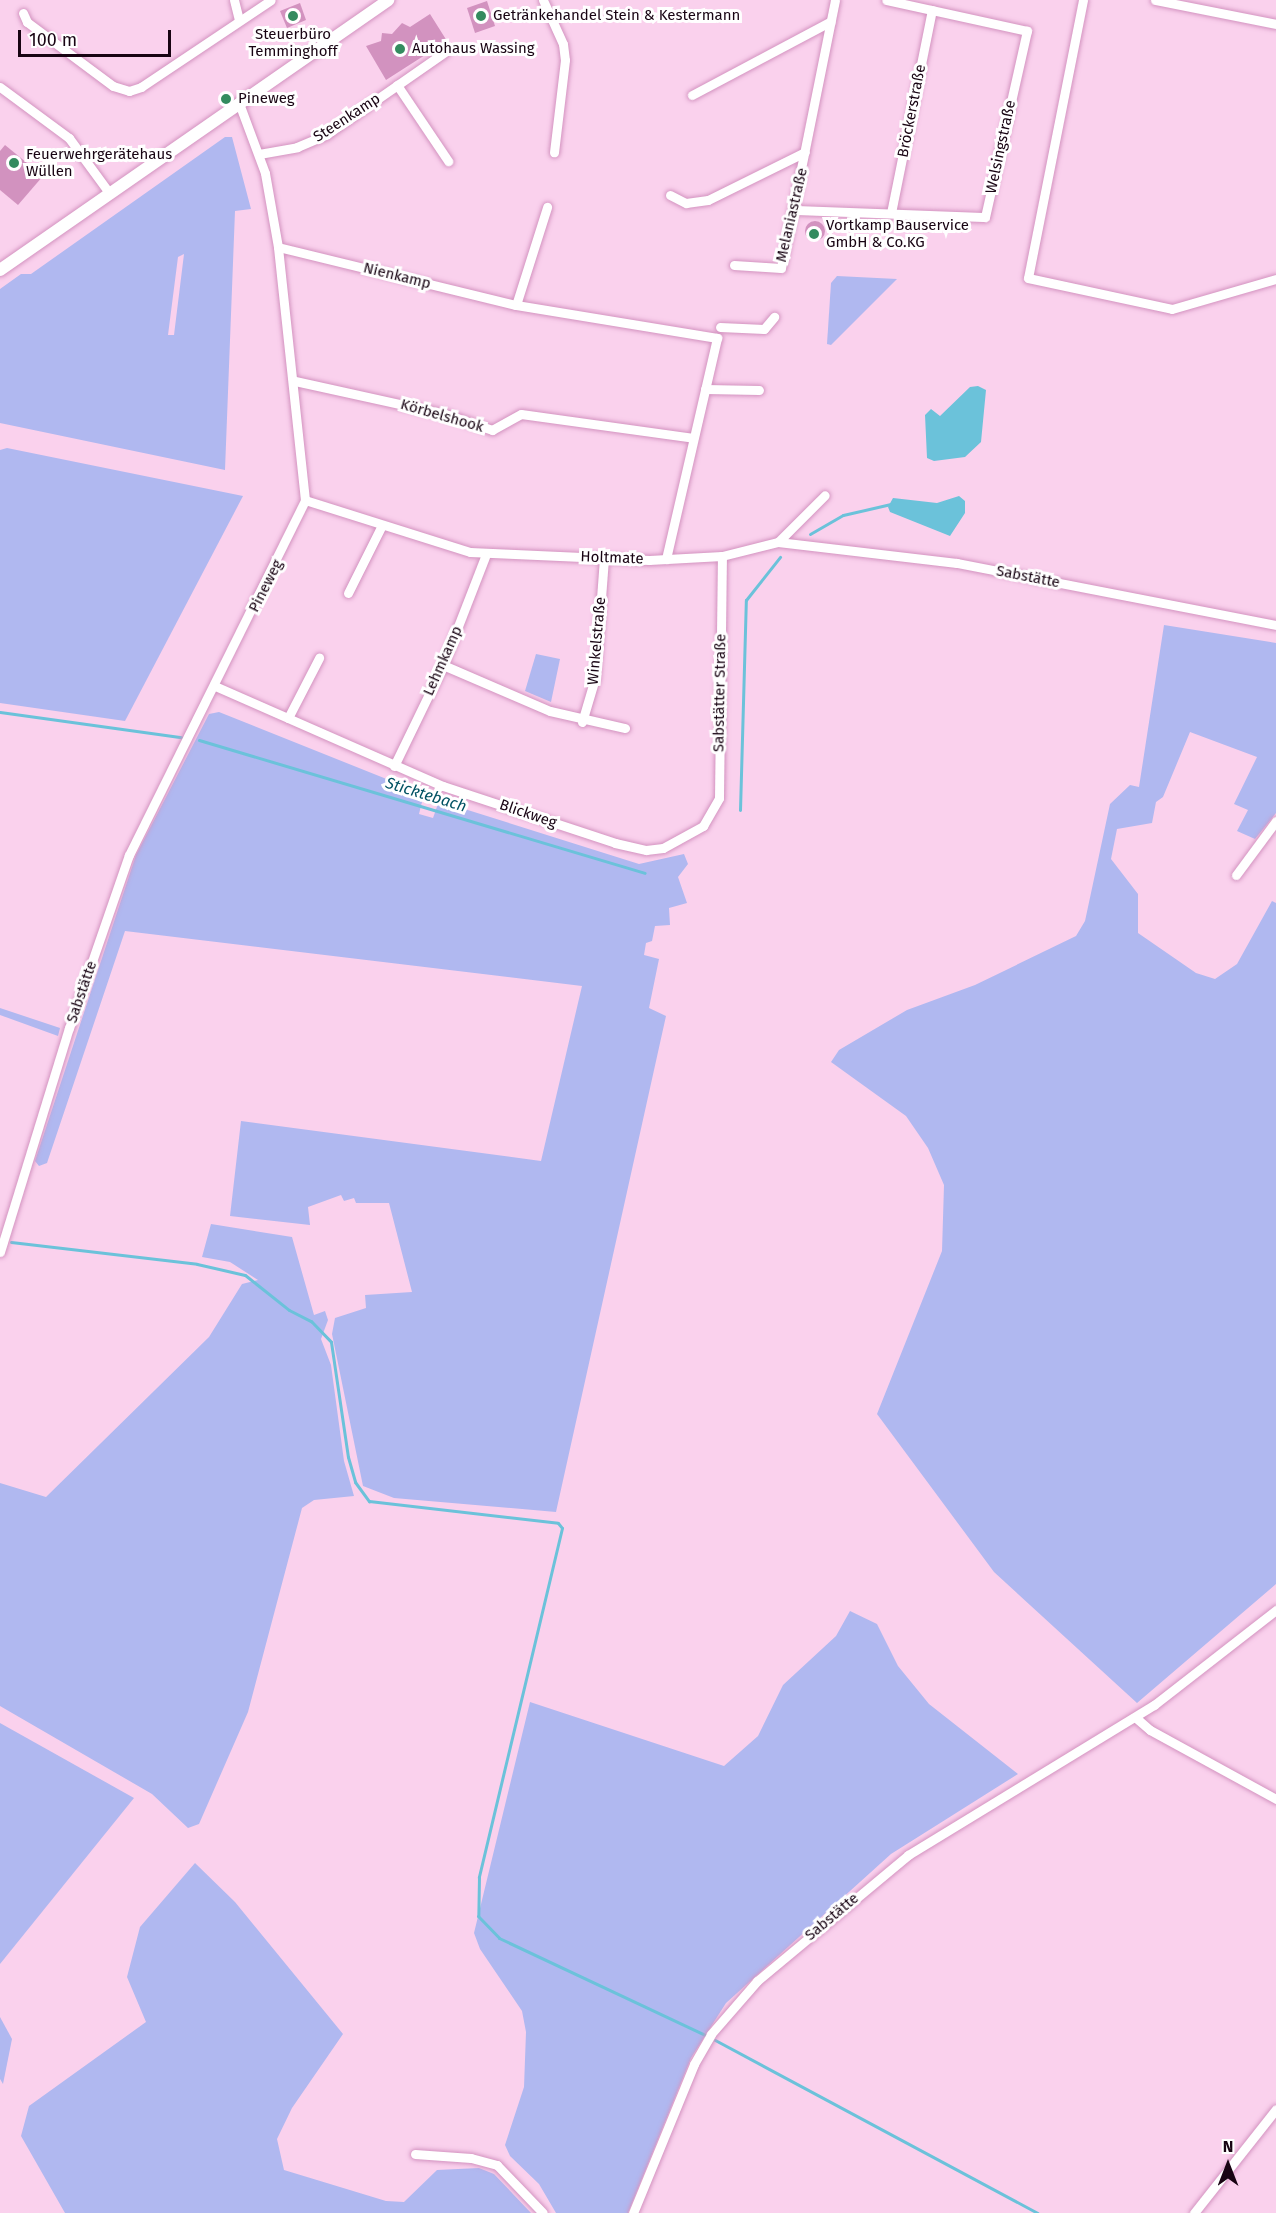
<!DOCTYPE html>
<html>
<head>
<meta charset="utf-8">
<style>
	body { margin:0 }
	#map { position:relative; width:1276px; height:2213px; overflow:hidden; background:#fad1ed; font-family:"Fira Sans",sans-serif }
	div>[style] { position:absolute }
	.green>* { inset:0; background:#b0b8f0 }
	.water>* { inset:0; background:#6bc2da }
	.stream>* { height:3px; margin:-1.5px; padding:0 1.5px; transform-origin:1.5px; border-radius:1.5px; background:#6bc2da }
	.building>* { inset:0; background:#d292bf }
	.round { border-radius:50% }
	.roads { filter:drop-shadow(0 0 2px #d393c0) drop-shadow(0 0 2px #d393c0) }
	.street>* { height:9px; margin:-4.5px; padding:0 4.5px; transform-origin:4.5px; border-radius:4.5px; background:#fff }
	.secondary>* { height:12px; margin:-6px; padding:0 6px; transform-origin:6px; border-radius:6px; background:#fff }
	.dots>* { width:16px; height:16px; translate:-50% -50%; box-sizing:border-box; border:3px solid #fff; border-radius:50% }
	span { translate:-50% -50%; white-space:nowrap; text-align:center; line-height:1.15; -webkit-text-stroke:6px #fff; paint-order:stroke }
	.poi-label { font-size:15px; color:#180413 }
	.left { translate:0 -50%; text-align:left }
	.street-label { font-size:15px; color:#180413 }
	.water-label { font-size:16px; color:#025263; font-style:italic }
	.north { position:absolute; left:1198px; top:2135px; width:60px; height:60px; -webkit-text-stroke:4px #fff; paint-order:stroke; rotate:0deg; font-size:16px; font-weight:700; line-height:24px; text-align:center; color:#180413 }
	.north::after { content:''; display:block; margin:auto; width:21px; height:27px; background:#180413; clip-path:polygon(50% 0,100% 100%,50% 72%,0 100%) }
	.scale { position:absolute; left:18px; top:30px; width:153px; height:27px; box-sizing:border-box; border:3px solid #180413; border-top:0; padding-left:8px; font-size:18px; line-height:21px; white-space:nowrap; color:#180413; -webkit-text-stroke:4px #fff; paint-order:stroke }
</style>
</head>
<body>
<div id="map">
	<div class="green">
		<i style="clip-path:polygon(evenodd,225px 137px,232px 137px,251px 209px,235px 211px,225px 470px,0 423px,0 289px,21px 274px,31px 274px,225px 137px,184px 254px,174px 335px,168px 335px,178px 257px,184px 254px)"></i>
		<i style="clip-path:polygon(837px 276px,897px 279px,831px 345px,827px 344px,831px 283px)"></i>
		<i style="clip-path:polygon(7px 448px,243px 496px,125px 721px,0 703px,0 450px)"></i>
		<i style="clip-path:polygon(1164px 625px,1276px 643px,1276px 813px,1255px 839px,1237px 831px,1248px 810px,1234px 804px,1257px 757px,1190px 732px,1163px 797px,1156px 802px,1152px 823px,1117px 829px,1111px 859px,1138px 894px,1138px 933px,1196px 973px,1215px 979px,1237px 964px,1272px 901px,1276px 903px,1276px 1584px,1137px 1703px,994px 1572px,877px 1414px,942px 1251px,944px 1185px,928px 1148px,906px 1116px,831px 1062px,839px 1050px,907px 1010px,975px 985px,1076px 936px,1085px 921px,1110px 804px,1130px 785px,1139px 787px)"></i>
		<i style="clip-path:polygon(536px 654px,560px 659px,551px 702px,525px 691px)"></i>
		<i style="clip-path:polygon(219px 712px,424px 794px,419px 814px,433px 818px,439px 801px,639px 864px,684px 854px,688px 864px,678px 877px,687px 903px,669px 908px,670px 925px,655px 926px,652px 941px,646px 943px,644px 955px,659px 959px,649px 1008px,666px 1016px,556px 1512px,394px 1498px,363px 1486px,332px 1334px,335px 1318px,366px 1308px,365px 1295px,412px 1292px,389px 1203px,356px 1203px,354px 1198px,344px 1201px,341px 1195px,308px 1207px,310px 1225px,230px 1216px,241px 1121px,541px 1161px,582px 986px,125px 931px,47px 1163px,39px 1166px,35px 1161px,136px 855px,209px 714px)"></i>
		<i style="clip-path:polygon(0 1008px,60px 1028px,58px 1036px,0 1015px)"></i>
		<i style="clip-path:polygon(211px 1224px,292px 1237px,314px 1315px,325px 1311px,328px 1320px,321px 1339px,331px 1365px,344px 1461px,354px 1496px,314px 1500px,302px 1508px,248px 1712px,199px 1824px,188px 1828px,152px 1794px,0 1706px,0 1483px,46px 1497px,209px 1337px,242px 1284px,258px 1280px,230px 1262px,202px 1257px)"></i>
		<i style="clip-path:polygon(850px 1611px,877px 1624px,898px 1666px,929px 1704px,1018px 1774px,891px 1854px,726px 2003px,691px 2058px,628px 2213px,556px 2213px,539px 2184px,510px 2156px,505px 2145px,524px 2087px,526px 2032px,522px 2011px,480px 1949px,474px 1933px,530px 1702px,724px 1766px,758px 1736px,783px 1685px,836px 1636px)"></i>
		<i style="clip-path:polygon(0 1723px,134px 1798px,0 1964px)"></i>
		<i style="clip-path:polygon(195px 1863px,235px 1902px,343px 2034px,292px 2108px,277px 2139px,284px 2170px,386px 2201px,404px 2202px,437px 2170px,479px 2168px,494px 2174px,531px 2213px,65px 2213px,21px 2136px,29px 2106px,146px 2022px,127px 1977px,140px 1927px)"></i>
		<i style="clip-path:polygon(0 2017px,12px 2039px,3px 2084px,0 2079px)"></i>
	</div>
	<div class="water">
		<i style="clip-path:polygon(978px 386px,986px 390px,981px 442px,965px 457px,934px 461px,927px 458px,925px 415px,931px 409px,940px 416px,970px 387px)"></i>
		<i style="clip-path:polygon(959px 496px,965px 501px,965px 513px,950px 536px,890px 512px,888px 507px,893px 498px,937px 503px)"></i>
	</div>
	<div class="stream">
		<i style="left:810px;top:534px;width:38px;rotate:-30deg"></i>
		<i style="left:843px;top:515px;width:49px;rotate:-12.9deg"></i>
		<i style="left:0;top:712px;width:183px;rotate:7.9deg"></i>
		<i style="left:199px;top:740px;width:465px;rotate:16.6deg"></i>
		<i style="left:740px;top:810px;width:210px;rotate:-88.4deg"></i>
		<i style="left:746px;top:600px;width:55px;rotate:-51.7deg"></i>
		<i style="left:11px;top:1242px;width:187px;rotate:6.7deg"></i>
		<i style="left:197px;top:1264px;width:49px;rotate:12.9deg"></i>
		<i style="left:245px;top:1275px;width:56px;rotate:38.5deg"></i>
		<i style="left:289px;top:1310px;width:25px;rotate:27deg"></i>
		<i style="left:311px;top:1321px;width:29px;rotate:46deg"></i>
		<i style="left:331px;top:1342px;width:116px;rotate:81.6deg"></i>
		<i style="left:348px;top:1457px;width:26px;rotate:74deg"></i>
		<i style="left:355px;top:1482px;width:24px;rotate:54deg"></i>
		<i style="left:369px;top:1501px;width:190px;rotate:6.6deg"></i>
		<i style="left:558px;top:1523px;width:6px;rotate:51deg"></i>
		<i style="left:562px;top:1528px;width:359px;rotate:103.4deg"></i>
		<i style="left:479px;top:1877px;width:39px;rotate:91deg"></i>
		<i style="left:478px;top:1916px;width:30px;rotate:46deg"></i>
		<i style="left:499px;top:1938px;width:228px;rotate:25.2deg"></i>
		<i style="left:715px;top:2040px;width:366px;rotate:28.2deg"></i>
	</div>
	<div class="building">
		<i style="clip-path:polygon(487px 1px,495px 26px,475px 33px,467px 8px)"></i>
		<i style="clip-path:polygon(300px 3px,306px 20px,287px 28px,280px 11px)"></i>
		<i style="clip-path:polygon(430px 14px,447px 41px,386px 80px,366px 46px,381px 41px,382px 33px,392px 34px,402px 23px,410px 27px)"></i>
		<i style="clip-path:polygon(5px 145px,43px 176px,18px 205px,0 190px,0 151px)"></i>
		<i class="round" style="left:805px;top:221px;width:20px;height:20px"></i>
	</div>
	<div class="roads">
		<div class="street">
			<i style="left:234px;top:0;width:21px;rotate:76deg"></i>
			<i style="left:543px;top:0;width:48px;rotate:65.6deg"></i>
			<i style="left:563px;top:44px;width:16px;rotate:83deg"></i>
			<i style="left:565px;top:60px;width:93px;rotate:96.8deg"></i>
			<i style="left:1083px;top:0;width:283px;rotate:101.2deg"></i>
			<i style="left:1028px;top:278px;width:147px;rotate:12.1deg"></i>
			<i style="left:1172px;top:309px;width:108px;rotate:-16.1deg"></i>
			<i style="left:1155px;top:0;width:123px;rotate:11.2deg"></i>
			<i style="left:23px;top:13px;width:10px;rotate:66deg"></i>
			<i style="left:27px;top:22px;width:107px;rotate:36.7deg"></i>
			<i style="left:113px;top:86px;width:17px;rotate:17deg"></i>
			<i style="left:129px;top:91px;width:13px;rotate:-18deg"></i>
			<i style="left:141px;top:87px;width:156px;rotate:-33.8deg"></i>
			<i style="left:397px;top:85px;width:92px;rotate:56.1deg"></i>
			<i style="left:0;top:87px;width:86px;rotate:36.5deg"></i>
			<i style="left:69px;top:138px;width:69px;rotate:53.8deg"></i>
			<i style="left:692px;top:95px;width:157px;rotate:-28deg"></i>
			<i style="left:259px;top:154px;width:39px;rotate:-10deg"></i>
			<i style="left:297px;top:147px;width:33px;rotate:-23deg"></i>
			<i style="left:327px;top:134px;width:144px;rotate:-34.8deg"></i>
			<i style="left:670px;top:195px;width:18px;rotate:27deg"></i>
			<i style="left:686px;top:203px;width:22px;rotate:-8deg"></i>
			<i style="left:708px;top:200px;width:108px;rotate:-26.3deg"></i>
			<i style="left:794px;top:210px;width:191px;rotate:2.1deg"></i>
			<i style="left:985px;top:217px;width:191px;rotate:-77.3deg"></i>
			<i style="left:1027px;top:31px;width:144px;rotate:-167.6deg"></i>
			<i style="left:891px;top:213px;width:207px;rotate:-78.6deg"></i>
			<i style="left:278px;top:247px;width:245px;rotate:13.7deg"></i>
			<i style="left:516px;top:305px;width:103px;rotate:-72.4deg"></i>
			<i style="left:734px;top:265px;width:47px;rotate:3.7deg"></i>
			<i style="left:781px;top:268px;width:273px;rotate:-78.6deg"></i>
			<i style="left:516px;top:305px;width:204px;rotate:9.3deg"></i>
			<i style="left:717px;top:338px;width:227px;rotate:103deg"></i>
			<i style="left:720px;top:327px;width:44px;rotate:2.6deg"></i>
			<i style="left:764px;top:329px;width:16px;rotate:-50deg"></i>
			<i style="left:295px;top:381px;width:154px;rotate:12.4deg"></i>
			<i style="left:445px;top:414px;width:50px;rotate:18.8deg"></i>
			<i style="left:492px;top:430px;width:33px;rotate:-29deg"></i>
			<i style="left:521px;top:414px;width:174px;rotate:7.9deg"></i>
			<i style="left:705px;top:389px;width:54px;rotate:1.1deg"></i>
			<i style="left:305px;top:500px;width:173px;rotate:17.5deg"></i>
			<i style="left:470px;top:552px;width:179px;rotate:2.6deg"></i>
			<i style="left:649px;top:560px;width:73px;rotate:-3.1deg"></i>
			<i style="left:722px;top:556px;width:58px;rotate:-14deg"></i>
			<i style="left:778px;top:542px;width:66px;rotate:-45deg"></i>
			<i style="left:778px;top:542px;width:180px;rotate:6.7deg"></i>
			<i style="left:957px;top:563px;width:325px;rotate:11deg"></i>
			<i style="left:348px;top:593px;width:76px;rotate:-63.4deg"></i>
			<i style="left:443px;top:665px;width:116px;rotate:23.3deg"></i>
			<i style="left:550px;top:711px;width:77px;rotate:12.8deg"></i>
			<i style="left:215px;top:686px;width:249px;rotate:23.7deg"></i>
			<i style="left:443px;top:786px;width:181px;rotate:18.3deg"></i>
			<i style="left:615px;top:843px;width:32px;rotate:13deg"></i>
			<i style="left:646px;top:850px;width:17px;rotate:-7deg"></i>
			<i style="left:663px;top:848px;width:46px;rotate:-28.8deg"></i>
			<i style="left:703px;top:826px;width:32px;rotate:-60deg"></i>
			<i style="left:719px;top:798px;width:242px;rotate:-89.3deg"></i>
			<i style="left:288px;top:718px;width:68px;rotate:-62.7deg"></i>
			<i style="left:582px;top:722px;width:46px;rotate:-73.5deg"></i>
			<i style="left:595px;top:678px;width:120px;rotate:-85.7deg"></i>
			<i style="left:394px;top:766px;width:112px;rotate:-64.1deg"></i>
			<i style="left:443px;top:665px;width:119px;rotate:-68.8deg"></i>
			<i style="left:1236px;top:875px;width:67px;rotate:-53.5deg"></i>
			<i style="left:0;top:1252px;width:234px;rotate:-72.9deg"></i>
			<i style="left:69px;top:1028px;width:183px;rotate:-70.9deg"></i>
			<i style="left:129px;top:855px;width:396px;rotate:-63.6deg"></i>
			<i style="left:305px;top:500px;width:254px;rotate:-96.1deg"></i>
			<i style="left:278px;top:247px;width:75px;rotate:-100deg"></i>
			<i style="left:265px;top:173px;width:75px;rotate:-110.4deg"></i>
			<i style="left:1135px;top:1717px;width:20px;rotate:41deg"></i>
			<i style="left:1150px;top:1730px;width:144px;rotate:28.7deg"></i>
			<i style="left:415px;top:2154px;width:56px;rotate:4.1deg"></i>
			<i style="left:471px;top:2158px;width:27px;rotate:15deg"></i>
			<i style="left:497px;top:2165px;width:66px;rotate:46.2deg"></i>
			<i style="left:633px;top:2213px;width:161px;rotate:-67.7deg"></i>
			<i style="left:694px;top:2064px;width:34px;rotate:-60deg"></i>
			<i style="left:711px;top:2034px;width:70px;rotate:-49deg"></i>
			<i style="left:757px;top:1981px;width:197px;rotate:-39.8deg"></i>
			<i style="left:908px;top:1855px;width:288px;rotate:-31.4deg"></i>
			<i style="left:1154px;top:1705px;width:155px;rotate:-37.9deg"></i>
			<i style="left:1194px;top:2213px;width:132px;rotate:-51.7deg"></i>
		</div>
		<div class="secondary">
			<i style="left:0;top:270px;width:473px;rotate:-34.8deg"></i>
		</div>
	</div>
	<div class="dots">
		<i style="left:293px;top:16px;background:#348b5f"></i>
		<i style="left:481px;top:16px;background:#348b5f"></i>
		<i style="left:400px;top:49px;background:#348b5f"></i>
		<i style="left:226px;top:99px;background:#348b5f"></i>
		<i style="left:14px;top:163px;background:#348b5f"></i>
		<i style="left:814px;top:234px;background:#348b5f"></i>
	</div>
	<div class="poi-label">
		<span class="left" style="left:493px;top:16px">Getränkehandel Stein &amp; Kestermann</span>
		<span style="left:293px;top:43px">Steuerbüro<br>Temminghoff</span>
		<span class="left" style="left:412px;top:49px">Autohaus Wassing</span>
		<span class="left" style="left:238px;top:99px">Pineweg</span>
		<span class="left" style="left:26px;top:163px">Feuerwehrgerätehaus<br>Wüllen</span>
		<span class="left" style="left:826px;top:234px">Vortkamp Bauservice<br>GmbH &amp; Co.KG</span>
	</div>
	<div class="street-label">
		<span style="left:912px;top:111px;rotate:-79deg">Bröckerstraße</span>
		<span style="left:347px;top:118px;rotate:-33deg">Steenkamp</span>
		<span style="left:1001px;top:147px;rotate:-78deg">Welsingstraße</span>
		<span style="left:792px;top:215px;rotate:-77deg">Melaniastraße</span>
		<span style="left:397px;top:276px;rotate:14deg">Nienkamp</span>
		<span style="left:442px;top:416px;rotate:16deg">Körbelshook</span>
		<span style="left:612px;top:558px;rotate:2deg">Holtmate</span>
		<span style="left:1028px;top:577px;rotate:11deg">Sabstätte</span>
		<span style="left:266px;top:586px;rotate:-63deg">Pineweg</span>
		<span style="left:597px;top:641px;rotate:-85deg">Winkelstraße</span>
		<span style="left:443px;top:661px;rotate:-66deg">Lehmkamp</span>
		<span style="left:720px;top:693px;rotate:-89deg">Sabstätter Straße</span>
		<span style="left:528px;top:814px;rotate:19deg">Blickweg</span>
		<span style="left:82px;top:992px;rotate:-71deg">Sabstätte</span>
		<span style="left:832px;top:1917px;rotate:-40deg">Sabstätte</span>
	</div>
	<div class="water-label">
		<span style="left:426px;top:795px;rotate:17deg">Sticktebach</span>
	</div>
	<div class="north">N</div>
	<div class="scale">100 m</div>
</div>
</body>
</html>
